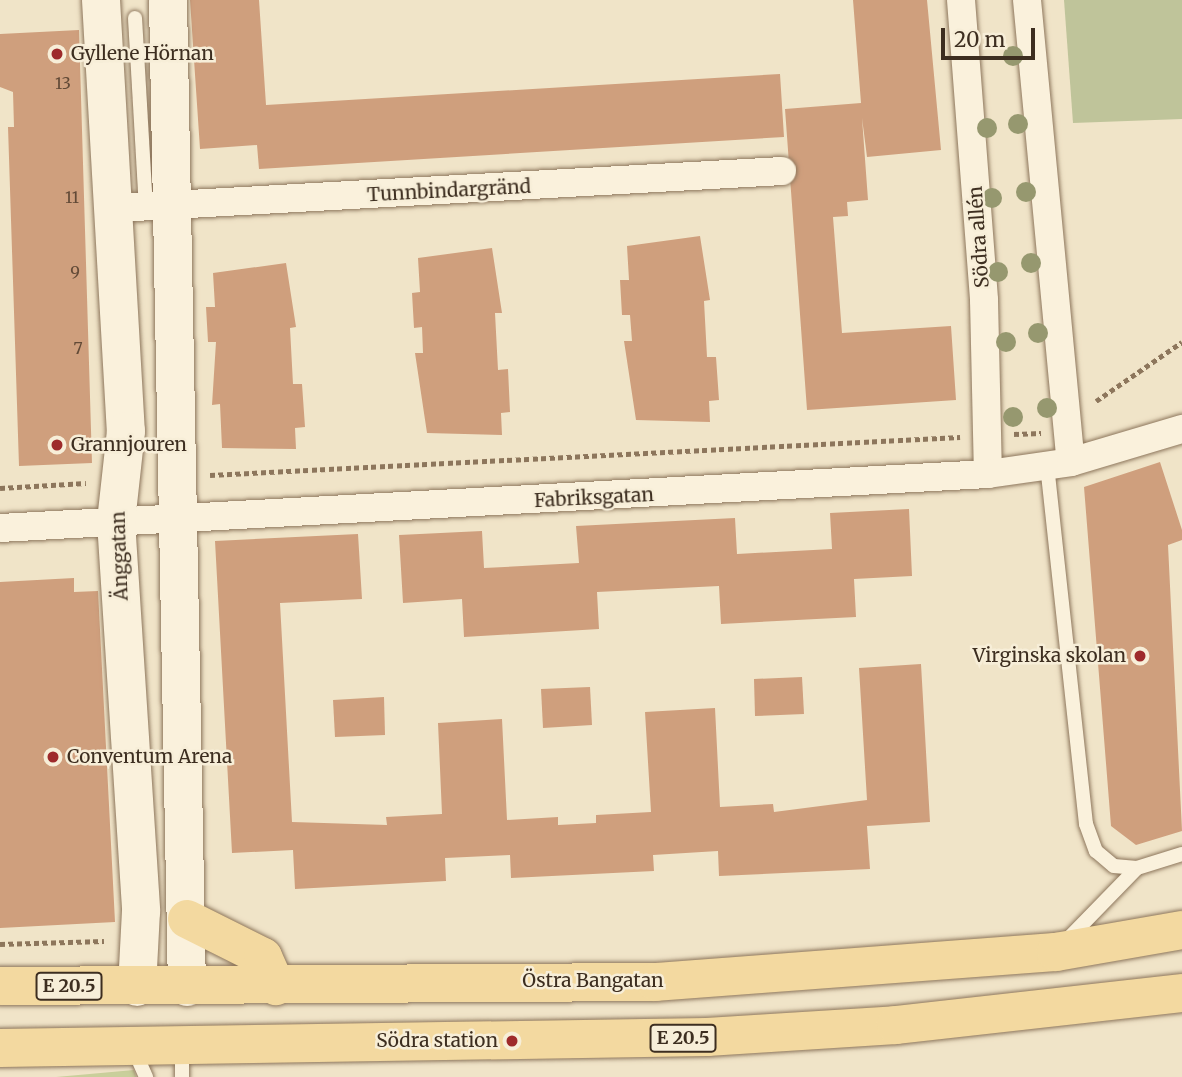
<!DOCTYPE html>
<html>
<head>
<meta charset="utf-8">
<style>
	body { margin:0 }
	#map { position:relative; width:1182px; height:1077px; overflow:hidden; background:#f0e4c8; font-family:Merriweather,serif }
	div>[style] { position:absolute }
	.green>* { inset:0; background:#c9cf9b }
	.cemetery>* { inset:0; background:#bfc49a }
	.building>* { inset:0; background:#cf9f7d }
	.path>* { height:4.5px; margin-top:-2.25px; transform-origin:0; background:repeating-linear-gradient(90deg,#8d765c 0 5px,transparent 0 8.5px) }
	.roads { filter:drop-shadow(0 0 2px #8d765c) drop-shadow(0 0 2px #8d765c) }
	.lane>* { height:14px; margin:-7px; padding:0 7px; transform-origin:7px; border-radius:7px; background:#faf1dc }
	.street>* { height:28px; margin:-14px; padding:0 14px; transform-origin:14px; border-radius:14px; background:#faf1dc }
	.secondary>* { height:38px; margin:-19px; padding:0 19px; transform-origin:19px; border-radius:19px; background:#faf1dc }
	.primary>* { height:38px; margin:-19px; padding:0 19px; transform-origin:19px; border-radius:19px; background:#f3d9a0 }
	.trees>* { width:20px; height:20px; margin:-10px; border-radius:50%; background:#96986f }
	.dots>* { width:19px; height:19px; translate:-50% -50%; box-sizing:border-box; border:4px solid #f7eed8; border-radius:50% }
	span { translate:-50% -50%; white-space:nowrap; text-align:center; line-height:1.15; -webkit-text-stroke:5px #f7eed8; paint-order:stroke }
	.number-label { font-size:16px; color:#624a37 }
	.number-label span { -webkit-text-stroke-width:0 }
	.shield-label span { padding:2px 5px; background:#f7eed8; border:2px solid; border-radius:5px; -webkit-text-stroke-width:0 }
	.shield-label { font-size:18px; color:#3d2e20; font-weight:700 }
	.poi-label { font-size:19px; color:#3d2e20 }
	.left { translate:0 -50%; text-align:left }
	.right { translate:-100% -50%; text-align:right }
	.street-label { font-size:19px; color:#3d2e20 }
	.scale { position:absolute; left:941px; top:28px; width:94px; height:32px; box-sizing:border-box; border:4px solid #3d2e20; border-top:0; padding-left:9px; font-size:21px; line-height:24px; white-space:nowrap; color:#3d2e20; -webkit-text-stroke:5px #f7eed8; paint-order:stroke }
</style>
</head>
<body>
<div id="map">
	<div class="green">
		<i style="clip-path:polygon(134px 1070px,136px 1077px,56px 1077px)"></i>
	</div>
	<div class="cemetery">
		<i style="clip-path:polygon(1064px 0,1182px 0,1182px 119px,1073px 123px)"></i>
	</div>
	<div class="building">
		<i style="clip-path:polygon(190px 0,259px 0,266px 105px,780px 74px,784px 137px,259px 169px,257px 145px,200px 149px)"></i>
		<i style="clip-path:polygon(853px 0,927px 0,941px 150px,867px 157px,862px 118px,868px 200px,847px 202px,848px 216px,833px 217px,842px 333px,951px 326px,956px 400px,807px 410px,785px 109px,861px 103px)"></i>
		<i style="clip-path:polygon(79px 30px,92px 463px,19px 466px,8px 127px,14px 127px,13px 92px,0 87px,0 34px)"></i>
		<i style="clip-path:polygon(700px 236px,710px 300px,704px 301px,707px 357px,716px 357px,719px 400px,709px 401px,710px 422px,636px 420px,624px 341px,632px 341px,630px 315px,622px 315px,620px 280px,629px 280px,627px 246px)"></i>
		<i style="clip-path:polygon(492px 248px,502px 313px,495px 313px,498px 370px,508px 369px,510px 412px,501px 413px,502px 435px,427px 433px,415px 353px,423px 353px,422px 327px,414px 328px,412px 293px,420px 292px,418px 258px)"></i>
		<i style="clip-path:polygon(286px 263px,296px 327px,290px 328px,293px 384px,302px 384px,305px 427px,295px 428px,296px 449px,222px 448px,220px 404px,212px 405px,216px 342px,208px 342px,206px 307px,215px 307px,213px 273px)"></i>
		<i style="clip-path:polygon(1160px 462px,1182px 530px,1182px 540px,1168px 545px,1182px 831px,1136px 845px,1111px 826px,1084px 487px)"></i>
		<i style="clip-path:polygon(909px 509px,912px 576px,854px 579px,856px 617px,721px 624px,719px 586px,597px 592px,599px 629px,464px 637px,462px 599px,403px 603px,399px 535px,482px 531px,484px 568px,579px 563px,576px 526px,735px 518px,737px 554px,832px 549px,830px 513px)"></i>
		<i style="clip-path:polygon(358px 534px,362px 599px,280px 603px,292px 822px,387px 825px,386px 817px,442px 814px,438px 723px,502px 719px,507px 820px,558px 817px,558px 825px,596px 823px,596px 815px,651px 812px,645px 712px,715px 708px,720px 807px,773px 804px,774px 812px,867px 800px,859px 668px,921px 664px,930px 822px,867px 826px,870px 869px,719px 876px,718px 851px,653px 855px,654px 871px,511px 878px,510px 855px,445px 858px,446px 881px,295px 889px,293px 850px,232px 853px,215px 541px)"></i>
		<i style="clip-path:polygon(74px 578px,74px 592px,98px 591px,115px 922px,0 928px,0 582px)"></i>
		<i style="clip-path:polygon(802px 677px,804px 714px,755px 716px,754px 679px)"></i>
		<i style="clip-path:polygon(590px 687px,592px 725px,543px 728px,541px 689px)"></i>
		<i style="clip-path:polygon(384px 697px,385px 735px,335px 737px,333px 700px)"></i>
	</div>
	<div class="path">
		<i style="left:1096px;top:401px;width:104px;rotate:-34.5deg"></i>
		<i style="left:1014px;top:434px;width:27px;rotate:-2deg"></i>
		<i style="left:210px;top:475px;width:751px;rotate:-2.9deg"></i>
		<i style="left:0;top:488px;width:86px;rotate:-3.3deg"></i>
		<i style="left:0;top:944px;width:104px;rotate:-1.7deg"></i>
	</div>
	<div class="roads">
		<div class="lane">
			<i style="left:135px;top:18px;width:188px;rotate:86.7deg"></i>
			<i style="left:1047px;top:465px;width:361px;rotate:83.8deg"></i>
			<i style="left:1086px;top:824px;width:29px;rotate:70deg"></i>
			<i style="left:1096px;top:851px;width:23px;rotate:40deg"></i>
			<i style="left:1114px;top:866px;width:23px;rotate:5deg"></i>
			<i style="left:1137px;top:868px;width:47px;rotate:-17.3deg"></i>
			<i style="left:1067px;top:940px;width:100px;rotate:-45.8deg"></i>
			<i style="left:182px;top:1047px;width:30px;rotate:90deg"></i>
			<i style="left:134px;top:1050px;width:30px;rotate:66deg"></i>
		</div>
		<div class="street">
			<i style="left:961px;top:0;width:301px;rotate:85.6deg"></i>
			<i style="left:984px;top:300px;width:174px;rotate:88.7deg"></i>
			<i style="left:1027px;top:0;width:464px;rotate:84.6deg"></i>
			<i style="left:117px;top:208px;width:666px;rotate:-3.18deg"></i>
			<i style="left:0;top:528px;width:989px;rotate:-3.13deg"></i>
			<i style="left:988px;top:474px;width:84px;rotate:-8.2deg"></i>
			<i style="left:1071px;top:462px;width:116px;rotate:-16.6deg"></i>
		</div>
		<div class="secondary">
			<i style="left:101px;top:0;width:432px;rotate:86.7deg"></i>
			<i style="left:126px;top:431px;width:91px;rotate:96.3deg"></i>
			<i style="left:116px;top:521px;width:391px;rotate:86.3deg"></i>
			<i style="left:141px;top:911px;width:76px;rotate:93deg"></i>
			<i style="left:168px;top:0;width:987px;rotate:88.9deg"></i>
		</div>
		<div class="primary">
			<i style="left:187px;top:919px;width:85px;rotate:26.6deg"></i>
			<i style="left:263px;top:957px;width:32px;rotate:66deg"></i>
			<i style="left:0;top:986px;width:656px;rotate:-0.35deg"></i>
			<i style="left:656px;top:982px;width:401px;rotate:-4.3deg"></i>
			<i style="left:1056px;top:952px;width:128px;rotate:-9.9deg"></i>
			<i style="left:0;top:1048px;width:707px;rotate:-0.89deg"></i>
			<i style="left:707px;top:1037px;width:189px;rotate:-3.6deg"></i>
			<i style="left:896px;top:1025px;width:288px;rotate:-6.4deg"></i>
		</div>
	</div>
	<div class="trees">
		<i style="left:1013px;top:56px"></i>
		<i style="left:1018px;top:124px"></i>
		<i style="left:987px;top:128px"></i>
		<i style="left:1026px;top:192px"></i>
		<i style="left:992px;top:198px"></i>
		<i style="left:1031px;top:263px"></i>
		<i style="left:998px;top:272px"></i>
		<i style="left:1038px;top:333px"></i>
		<i style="left:1006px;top:342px"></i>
		<i style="left:1047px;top:408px"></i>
		<i style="left:1013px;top:417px"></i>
	</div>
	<div class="dots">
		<i style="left:57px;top:54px;background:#9e2a2b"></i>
		<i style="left:57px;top:445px;background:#9e2a2b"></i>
		<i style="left:1140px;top:656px;background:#9e2a2b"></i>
		<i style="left:53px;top:757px;background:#9e2a2b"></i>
		<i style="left:512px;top:1041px;background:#9e2a2b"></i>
	</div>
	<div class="number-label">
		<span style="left:63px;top:83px">13</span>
		<span style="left:72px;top:197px">11</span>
		<span style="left:75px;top:272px">9</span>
		<span style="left:78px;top:348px">7</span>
	</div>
	<div class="shield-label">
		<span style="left:69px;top:986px">E 20.5</span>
		<span style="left:683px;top:1038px">E 20.5</span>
	</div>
	<div class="poi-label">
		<span class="left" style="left:71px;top:54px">Gyllene Hörnan</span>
		<span class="left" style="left:71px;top:445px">Grannjouren</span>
		<span class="right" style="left:1126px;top:656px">Virginska skolan</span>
		<span class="left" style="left:67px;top:757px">Conventum Arena</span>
		<span class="right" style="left:498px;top:1041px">Södra station</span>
	</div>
	<div class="street-label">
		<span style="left:449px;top:191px;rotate:-3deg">Tunnbindargränd</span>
		<span style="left:979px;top:237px;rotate:-94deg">Södra allén</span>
		<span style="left:594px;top:498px;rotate:-3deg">Fabriksgatan</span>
		<span style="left:120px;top:556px;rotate:-92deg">Änggatan</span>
		<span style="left:593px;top:981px">Östra Bangatan</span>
	</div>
	<div class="scale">20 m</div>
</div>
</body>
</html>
